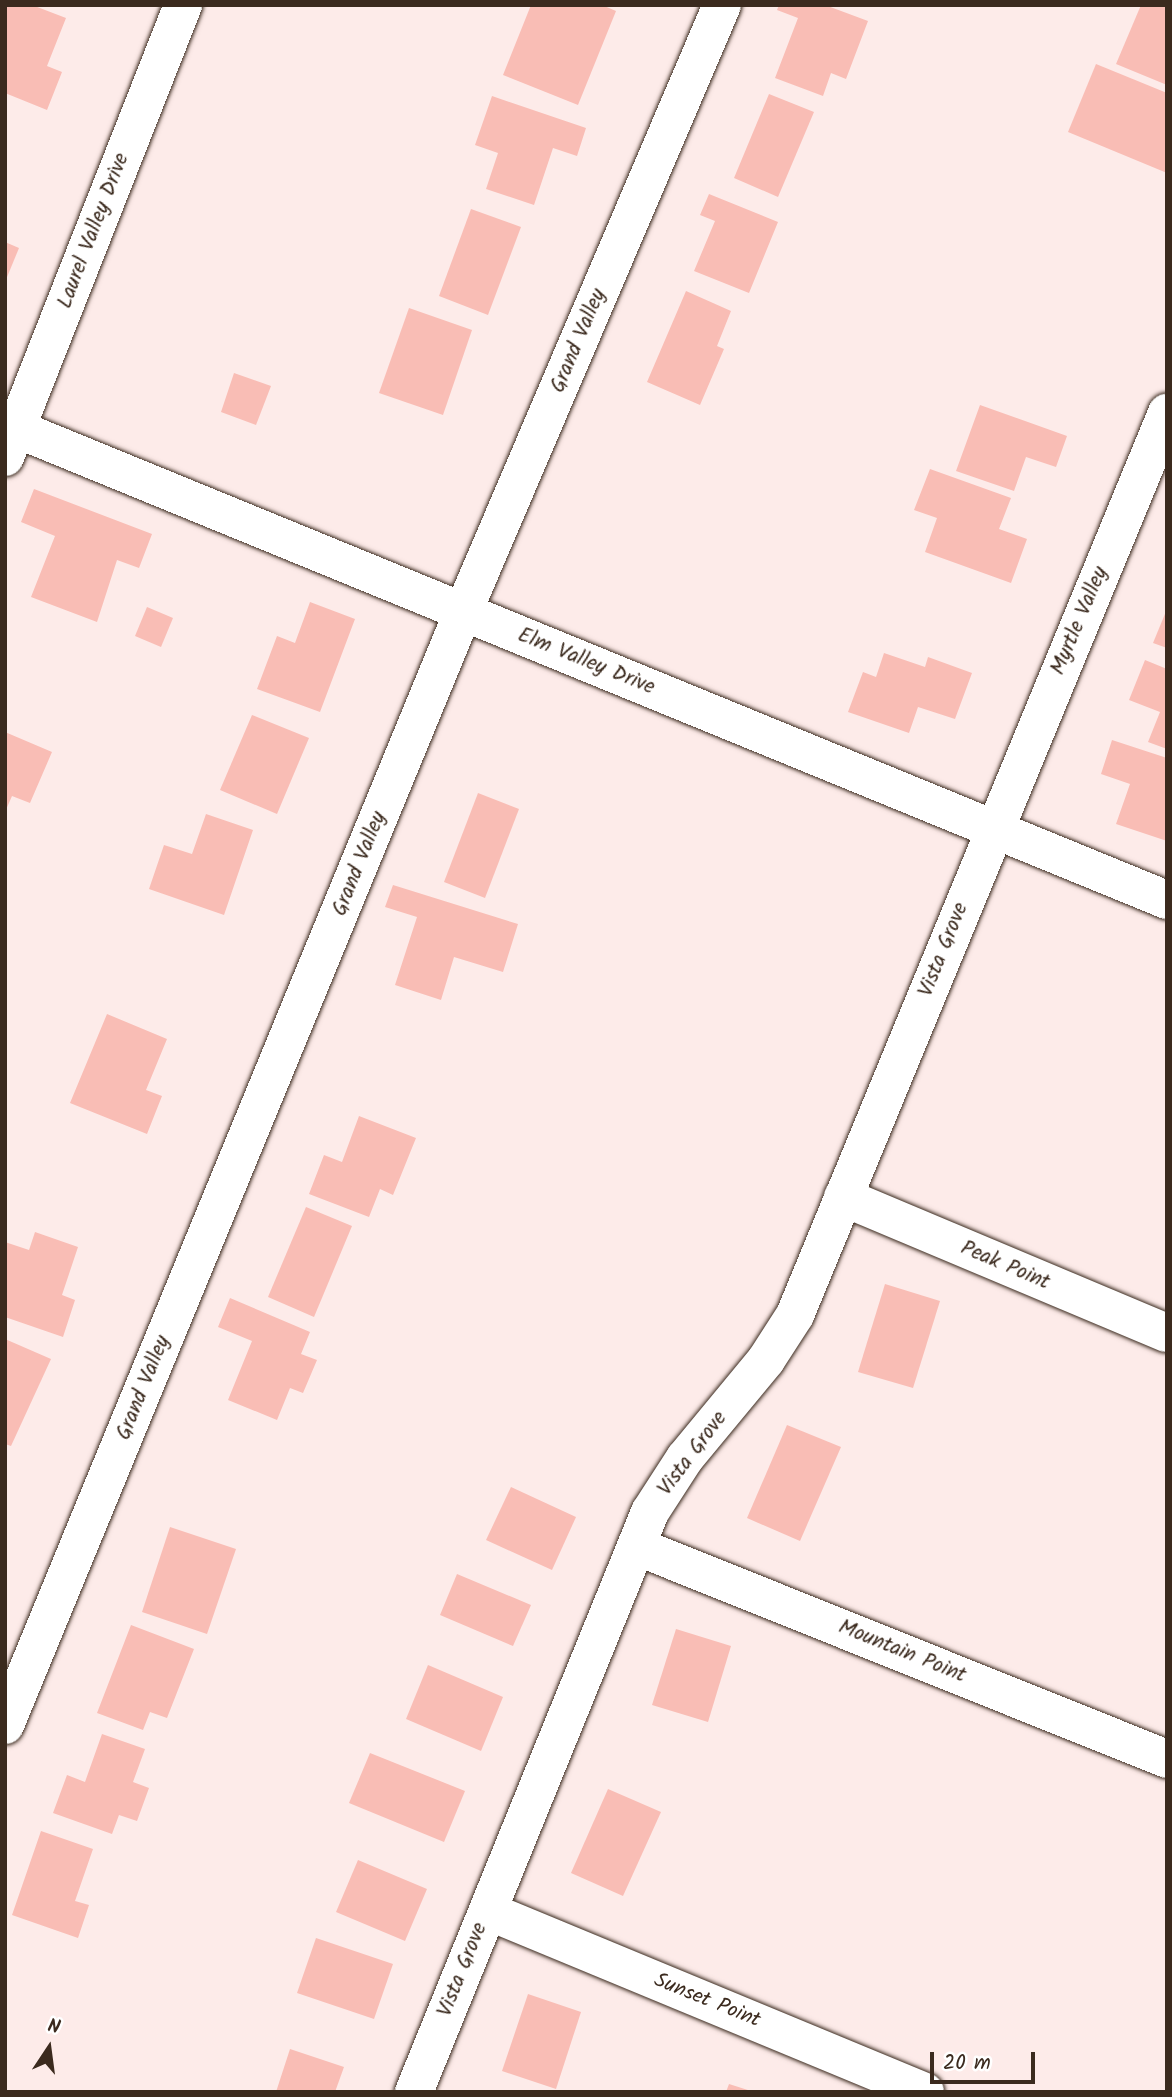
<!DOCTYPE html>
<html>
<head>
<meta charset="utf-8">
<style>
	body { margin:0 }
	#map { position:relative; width:1172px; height:2097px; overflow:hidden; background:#fdebe9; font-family:Kalam,sans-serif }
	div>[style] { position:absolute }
	.building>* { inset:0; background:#f9bdb5 }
	.roads { filter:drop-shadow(0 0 2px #3b2a1e) drop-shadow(0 0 2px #3b2a1e) }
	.minor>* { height:38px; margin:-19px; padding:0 19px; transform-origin:19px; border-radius:19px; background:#fff }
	span { translate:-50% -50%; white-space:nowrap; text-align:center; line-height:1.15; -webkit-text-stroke:5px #fff; paint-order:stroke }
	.street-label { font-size:21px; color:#3b2a1e }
	.frame { position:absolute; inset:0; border:7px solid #3b2a1e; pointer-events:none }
	.north { position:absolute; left:14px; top:2013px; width:70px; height:70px; -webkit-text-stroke:5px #fff; paint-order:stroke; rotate:13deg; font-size:19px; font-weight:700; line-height:28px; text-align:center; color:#3b2a1e }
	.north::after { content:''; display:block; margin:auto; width:24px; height:32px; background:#3b2a1e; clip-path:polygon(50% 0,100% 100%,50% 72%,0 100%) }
	.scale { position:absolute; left:930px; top:2052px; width:105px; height:32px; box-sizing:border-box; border:4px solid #3b2a1e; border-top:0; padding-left:9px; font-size:21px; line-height:24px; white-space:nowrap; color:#3b2a1e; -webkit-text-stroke:5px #fff; paint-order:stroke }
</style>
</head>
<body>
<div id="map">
	<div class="building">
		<i style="clip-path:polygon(5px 5px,32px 5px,66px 18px,47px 66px,62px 72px,47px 110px,5px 93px)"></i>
		<i style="clip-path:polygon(531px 5px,602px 5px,616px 11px,578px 105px,503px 75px)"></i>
		<i style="clip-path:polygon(779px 5px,825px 5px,868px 21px,846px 79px,831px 73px,823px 96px,775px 78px,798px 18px,777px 10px)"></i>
		<i style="clip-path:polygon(1141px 5px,1167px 5px,1167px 85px,1116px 64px)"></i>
		<i style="clip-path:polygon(1096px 64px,1167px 93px,1167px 173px,1068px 132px)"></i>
		<i style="clip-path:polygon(769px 94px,814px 112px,778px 197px,734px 178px)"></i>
		<i style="clip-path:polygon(492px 96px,586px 128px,577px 156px,553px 148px,534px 205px,486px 189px,498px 153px,475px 145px)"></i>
		<i style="clip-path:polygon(709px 194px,778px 222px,749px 293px,694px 271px,715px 221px,700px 215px)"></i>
		<i style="clip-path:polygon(471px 209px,521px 227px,488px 315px,439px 296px)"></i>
		<i style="clip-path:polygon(5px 242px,19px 248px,5px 282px)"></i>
		<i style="clip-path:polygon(686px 291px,731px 311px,717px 346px,724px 349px,700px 405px,647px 382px)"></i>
		<i style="clip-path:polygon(409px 308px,472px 330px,443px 415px,379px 393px)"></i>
		<i style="clip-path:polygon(234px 373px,271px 386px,256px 425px,221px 412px)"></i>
		<i style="clip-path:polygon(980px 405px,1067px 436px,1056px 467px,1026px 457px,1014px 491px,956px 471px)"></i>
		<i style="clip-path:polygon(930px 469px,1011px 498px,999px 529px,1027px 539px,1011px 583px,925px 552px,937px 518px,914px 510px)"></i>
		<i style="clip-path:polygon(34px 489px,152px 534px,139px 568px,117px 560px,97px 622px,31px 597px,55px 536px,21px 522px)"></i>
		<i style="clip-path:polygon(310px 602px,355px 619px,320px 712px,257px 689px,277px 636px,295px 643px)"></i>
		<i style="clip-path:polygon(147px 607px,173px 618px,161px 647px,135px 636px)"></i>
		<i style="clip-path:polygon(1167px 609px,1167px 648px,1153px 643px)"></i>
		<i style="clip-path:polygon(884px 653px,925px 667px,928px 657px,972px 673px,955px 719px,918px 707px,909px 733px,848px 712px,863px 672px,876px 677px)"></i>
		<i style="clip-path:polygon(1145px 660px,1167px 669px,1167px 749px,1148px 742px,1160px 712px,1129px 700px)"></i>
		<i style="clip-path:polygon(252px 715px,309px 738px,277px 814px,220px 790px)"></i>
		<i style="clip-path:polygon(5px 732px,52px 752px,30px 803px,12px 796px,5px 812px)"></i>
		<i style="clip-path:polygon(1112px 740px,1167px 758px,1167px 841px,1116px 824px,1130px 784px,1101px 774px)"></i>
		<i style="clip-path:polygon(478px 793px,519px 809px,485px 898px,444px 882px)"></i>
		<i style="clip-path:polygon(206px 814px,253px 830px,224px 915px,149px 889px,164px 845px,192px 854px)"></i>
		<i style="clip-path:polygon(393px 885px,518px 924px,503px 972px,454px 957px,441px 1000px,395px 985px,417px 917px,385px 907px)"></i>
		<i style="clip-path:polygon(107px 1014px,167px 1039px,146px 1090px,162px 1096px,147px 1134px,70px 1103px)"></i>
		<i style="clip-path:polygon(359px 1116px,416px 1138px,393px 1195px,380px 1189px,369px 1217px,309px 1194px,324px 1155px,342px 1162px)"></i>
		<i style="clip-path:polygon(306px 1207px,352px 1226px,314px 1317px,268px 1297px)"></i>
		<i style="clip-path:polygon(35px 1232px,78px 1247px,62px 1295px,75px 1300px,63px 1337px,5px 1317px,5px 1242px,29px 1250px)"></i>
		<i style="clip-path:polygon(885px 1284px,940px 1301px,913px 1388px,858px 1372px)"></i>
		<i style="clip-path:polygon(230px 1298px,310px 1332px,301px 1354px,317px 1360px,303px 1393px,290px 1388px,277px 1420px,228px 1400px,252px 1341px,218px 1327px)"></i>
		<i style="clip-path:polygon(5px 1339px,51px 1359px,11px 1446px,5px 1444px)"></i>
		<i style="clip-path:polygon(787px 1425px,841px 1447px,800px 1541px,747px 1518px)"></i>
		<i style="clip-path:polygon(511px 1487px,576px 1517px,552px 1570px,486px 1540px)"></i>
		<i style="clip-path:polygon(170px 1527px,236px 1549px,207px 1634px,142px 1612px)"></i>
		<i style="clip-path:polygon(457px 1574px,531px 1605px,513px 1646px,440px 1615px)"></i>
		<i style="clip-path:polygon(131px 1625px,194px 1649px,167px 1718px,150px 1712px,143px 1730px,97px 1713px)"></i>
		<i style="clip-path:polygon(676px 1629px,731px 1646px,708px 1722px,652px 1705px)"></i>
		<i style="clip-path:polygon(428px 1665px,503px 1697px,481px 1751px,406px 1719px)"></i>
		<i style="clip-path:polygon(102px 1734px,145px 1749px,133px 1782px,149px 1788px,137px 1821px,119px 1815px,112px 1834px,53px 1813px,67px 1775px,85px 1782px)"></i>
		<i style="clip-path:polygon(370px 1753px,465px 1791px,444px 1842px,349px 1803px)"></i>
		<i style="clip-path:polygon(608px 1789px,661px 1812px,623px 1896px,571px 1873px)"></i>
		<i style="clip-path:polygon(41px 1831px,93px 1849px,75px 1901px,89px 1905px,78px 1938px,12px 1915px)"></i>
		<i style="clip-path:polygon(358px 1860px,427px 1889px,405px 1941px,336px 1912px)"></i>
		<i style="clip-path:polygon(316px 1938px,393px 1964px,374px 2019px,297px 1993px)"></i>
		<i style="clip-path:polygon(528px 1994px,581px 2012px,556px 2089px,502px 2071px)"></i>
		<i style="clip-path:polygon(290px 2049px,344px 2067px,335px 2092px,276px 2092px)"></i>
		<i style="clip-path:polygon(729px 2084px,751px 2091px,751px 2092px,726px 2092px)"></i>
	</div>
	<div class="roads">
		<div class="minor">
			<i style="left:5px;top:424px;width:1256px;rotate:22.28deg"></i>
			<i style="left:5px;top:457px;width:486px;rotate:-68.5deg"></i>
			<i style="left:843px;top:1197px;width:351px;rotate:22.8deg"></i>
			<i style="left:636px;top:1546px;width:572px;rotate:21.86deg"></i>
			<i style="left:5px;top:1725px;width:1204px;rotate:-67.63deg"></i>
			<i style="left:463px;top:612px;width:660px;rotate:-66.89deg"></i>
			<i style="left:488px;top:1911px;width:473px;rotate:22.5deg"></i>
			<i style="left:414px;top:2092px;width:626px;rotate:-67.86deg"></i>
			<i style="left:650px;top:1512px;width:64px;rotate:-57.1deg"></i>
			<i style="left:685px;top:1458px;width:127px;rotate:-50.4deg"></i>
			<i style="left:766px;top:1360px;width:54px;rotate:-57.2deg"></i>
			<i style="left:795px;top:1315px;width:976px;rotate:-67.59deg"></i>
		</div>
	</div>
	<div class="street-label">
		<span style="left:94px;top:231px;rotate:-69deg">Laurel Valley Drive</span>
		<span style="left:579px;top:341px;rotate:-67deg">Grand Valley</span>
		<span style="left:1080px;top:621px;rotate:-67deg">Myrtle Valley</span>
		<span style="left:586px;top:662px;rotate:22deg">Elm Valley Drive</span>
		<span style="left:360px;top:864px;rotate:-68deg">Grand Valley</span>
		<span style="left:944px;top:950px;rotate:-68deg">Vista Grove</span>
		<span style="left:1005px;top:1266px;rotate:23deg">Peak Point</span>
		<span style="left:144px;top:1388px;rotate:-68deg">Grand Valley</span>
		<span style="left:693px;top:1454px;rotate:-53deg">Vista Grove</span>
		<span style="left:902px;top:1652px;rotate:22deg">Mountain Point</span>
		<span style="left:463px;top:1970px;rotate:-68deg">Vista Grove</span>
		<span style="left:707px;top:2001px;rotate:22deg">Sunset Point</span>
	</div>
	<div class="frame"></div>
	<div class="north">N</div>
	<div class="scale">20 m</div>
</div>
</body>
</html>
